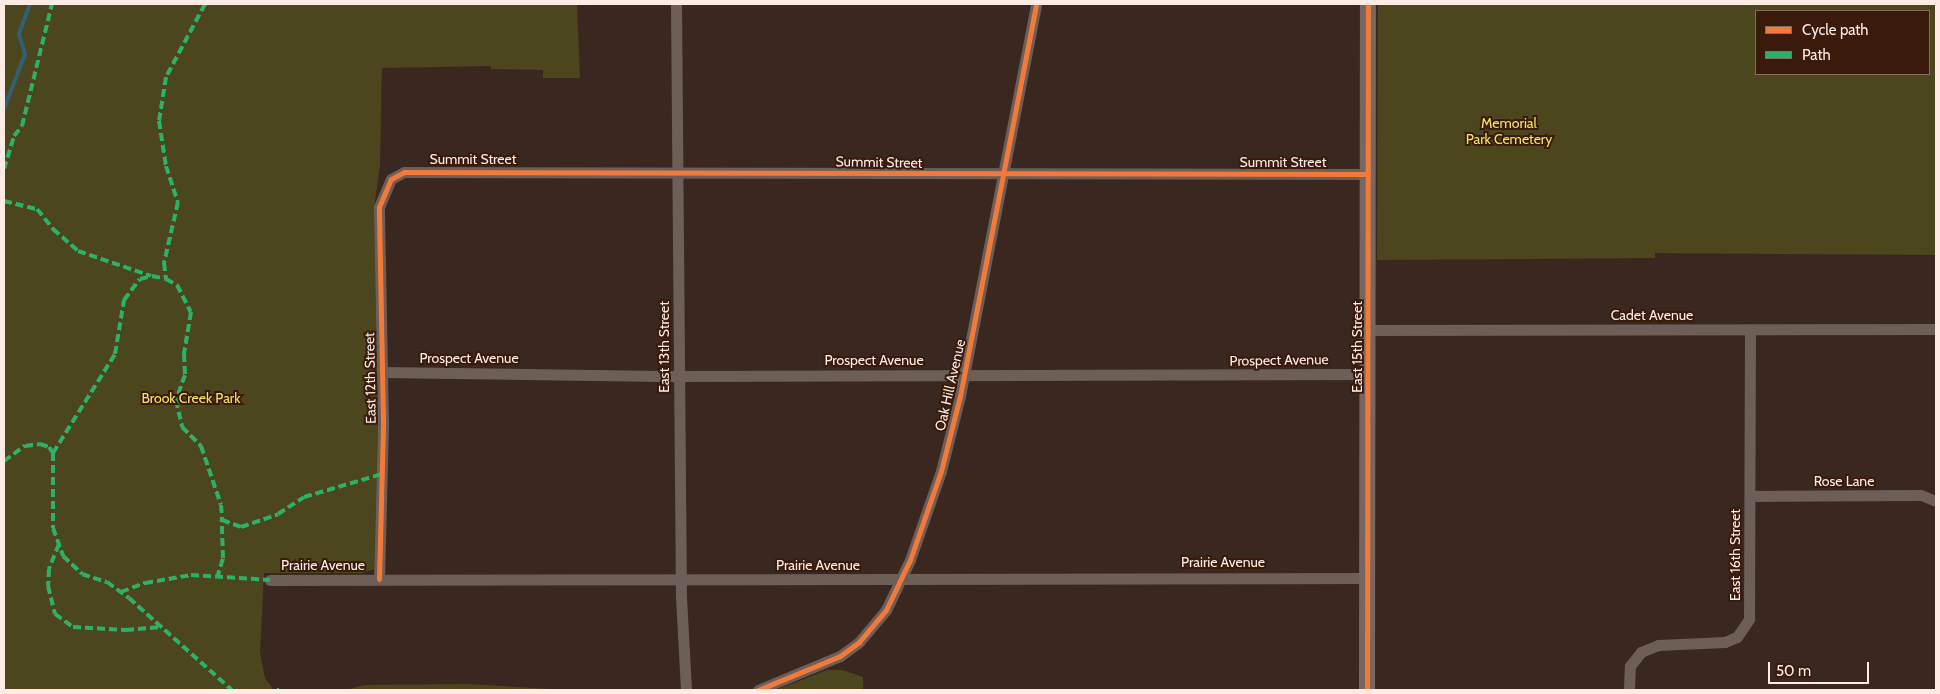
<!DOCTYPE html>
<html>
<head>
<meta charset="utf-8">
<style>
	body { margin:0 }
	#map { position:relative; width:1940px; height:694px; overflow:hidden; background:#3a2820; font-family:Cabin,sans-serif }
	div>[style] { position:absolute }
	.green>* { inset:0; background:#4b461d }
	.stream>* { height:4px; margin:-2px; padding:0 2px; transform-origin:2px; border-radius:2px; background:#306072 }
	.minor>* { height:11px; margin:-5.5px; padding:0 5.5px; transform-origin:5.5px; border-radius:5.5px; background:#6d5e58 }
	.secondary>* { height:16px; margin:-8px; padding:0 8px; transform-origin:8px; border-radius:8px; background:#786760 }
	.quiet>* { height:4px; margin-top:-2px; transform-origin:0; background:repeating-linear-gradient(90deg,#2db169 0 8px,transparent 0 12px) }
	.cycleway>* { height:5px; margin:-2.5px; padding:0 2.5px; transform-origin:2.5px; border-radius:2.5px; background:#f17a3a }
	span { translate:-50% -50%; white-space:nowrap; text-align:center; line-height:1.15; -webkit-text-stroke:4px #391a0b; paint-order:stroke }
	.park-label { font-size:14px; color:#f0e55c }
	.street-label { font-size:14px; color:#fdebe4 }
	.frame { position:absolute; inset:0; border:5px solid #fdebe4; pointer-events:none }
	.legend { position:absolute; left:1755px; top:10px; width:175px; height:65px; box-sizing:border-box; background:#391a0b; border:1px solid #876e62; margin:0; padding:6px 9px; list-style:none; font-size:15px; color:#fdebe4 }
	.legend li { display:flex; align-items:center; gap:10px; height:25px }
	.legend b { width:25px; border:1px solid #876e62 }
	.scale { position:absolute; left:1768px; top:662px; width:101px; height:22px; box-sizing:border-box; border:2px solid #fdebe4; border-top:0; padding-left:6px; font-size:15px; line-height:18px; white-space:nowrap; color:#fdebe4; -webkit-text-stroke:4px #391a0b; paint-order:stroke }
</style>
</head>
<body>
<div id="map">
	<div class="green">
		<i style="clip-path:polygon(4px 4px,577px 4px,580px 78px,543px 78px,543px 70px,491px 69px,491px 66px,382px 68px,380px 166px,374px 208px,378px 431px,374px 569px,362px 573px,264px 573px,260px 652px,265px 678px,274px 690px,4px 690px)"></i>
		<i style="clip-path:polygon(evenodd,1378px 4px,1936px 4px,1936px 255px,1655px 253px,1655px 258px,1377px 260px,1378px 4px,1756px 11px,1929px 11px,1929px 74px,1756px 74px,1756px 11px)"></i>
		<i style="clip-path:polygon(827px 670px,842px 670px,863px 677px,863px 690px,776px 690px)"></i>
		<i style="clip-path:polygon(468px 684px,568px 690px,346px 690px,364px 685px)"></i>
	</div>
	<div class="stream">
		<i style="left:4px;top:109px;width:59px;rotate:-69.1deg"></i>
		<i style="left:25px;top:54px;width:21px;rotate:-107deg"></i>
		<i style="left:19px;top:34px;width:32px;rotate:-70deg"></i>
	</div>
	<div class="minor">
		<i style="left:676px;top:4px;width:593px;rotate:89.52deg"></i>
		<i style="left:681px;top:597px;width:93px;rotate:86.9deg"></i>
		<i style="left:1368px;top:330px;width:568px;rotate:-0.1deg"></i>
		<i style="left:381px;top:372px;width:298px;rotate:0.8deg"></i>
		<i style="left:679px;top:376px;width:689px;rotate:-0.17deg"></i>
		<i style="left:1750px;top:496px;width:171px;rotate:-0.3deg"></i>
		<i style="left:1921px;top:495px;width:16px;rotate:22deg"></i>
		<i style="left:379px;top:579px;width:157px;rotate:-88.5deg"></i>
		<i style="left:383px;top:422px;width:215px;rotate:-91.1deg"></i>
		<i style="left:379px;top:207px;width:30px;rotate:-67deg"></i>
		<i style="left:391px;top:179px;width:15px;rotate:-28deg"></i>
		<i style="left:404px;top:172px;width:964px;rotate:0.12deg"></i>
		<i style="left:270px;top:580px;width:1097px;rotate:-0.1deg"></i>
		<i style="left:758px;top:690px;width:89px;rotate:-22.5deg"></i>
		<i style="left:840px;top:656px;width:24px;rotate:-36deg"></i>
		<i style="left:859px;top:642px;width:42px;rotate:-49.8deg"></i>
		<i style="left:886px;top:610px;width:55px;rotate:-64.4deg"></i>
		<i style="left:910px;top:560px;width:94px;rotate:-70.8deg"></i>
		<i style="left:941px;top:471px;width:77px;rotate:-75.8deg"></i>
		<i style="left:960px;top:396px;width:399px;rotate:-79deg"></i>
		<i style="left:1629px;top:690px;width:24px;rotate:-88deg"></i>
		<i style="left:1630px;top:666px;width:18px;rotate:-52deg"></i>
		<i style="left:1641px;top:652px;width:18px;rotate:-22deg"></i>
		<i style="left:1658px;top:645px;width:67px;rotate:-2.6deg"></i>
		<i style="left:1725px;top:642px;width:13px;rotate:-23deg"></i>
		<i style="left:1737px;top:637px;width:22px;rotate:-56deg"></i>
		<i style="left:1749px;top:619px;width:289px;rotate:-89.8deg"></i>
	</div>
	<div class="secondary">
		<i style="left:1367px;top:690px;width:686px;rotate:-89.92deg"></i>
	</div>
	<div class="quiet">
		<i style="left:205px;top:4px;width:83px;rotate:118.1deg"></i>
		<i style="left:166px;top:77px;width:45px;rotate:99deg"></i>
		<i style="left:159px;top:121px;width:46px;rotate:81.2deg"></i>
		<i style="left:166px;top:166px;width:38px;rotate:72deg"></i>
		<i style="left:178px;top:202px;width:63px;rotate:102.9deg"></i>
		<i style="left:164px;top:263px;width:16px;rotate:83deg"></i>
		<i style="left:166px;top:279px;width:13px;rotate:29deg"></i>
		<i style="left:177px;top:285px;width:30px;rotate:63deg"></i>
		<i style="left:191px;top:312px;width:43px;rotate:99.5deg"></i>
		<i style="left:184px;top:354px;width:21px;rotate:87deg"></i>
		<i style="left:185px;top:375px;width:27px;rotate:110deg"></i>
		<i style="left:176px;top:400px;width:28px;rotate:77deg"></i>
		<i style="left:182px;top:427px;width:27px;rotate:45deg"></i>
		<i style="left:201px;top:446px;width:62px;rotate:71.3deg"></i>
		<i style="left:221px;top:505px;width:15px;rotate:86deg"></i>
		<i style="left:222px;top:520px;width:20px;rotate:20deg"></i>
		<i style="left:241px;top:527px;width:39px;rotate:-19deg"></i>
		<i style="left:278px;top:514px;width:31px;rotate:-33deg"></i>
		<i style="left:304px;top:497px;width:81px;rotate:-16.4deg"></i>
		<i style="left:4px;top:169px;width:34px;rotate:-73deg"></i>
		<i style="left:14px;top:136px;width:13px;rotate:-51deg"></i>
		<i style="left:22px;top:126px;width:126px;rotate:-76.2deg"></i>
		<i style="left:4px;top:201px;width:34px;rotate:14deg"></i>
		<i style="left:37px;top:209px;width:26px;rotate:51deg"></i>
		<i style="left:53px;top:229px;width:33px;rotate:41deg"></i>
		<i style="left:78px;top:251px;width:77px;rotate:18.9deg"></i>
		<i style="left:53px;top:453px;width:117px;rotate:-57.9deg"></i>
		<i style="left:115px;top:354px;width:55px;rotate:-80.5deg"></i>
		<i style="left:124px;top:300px;width:26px;rotate:-53deg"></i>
		<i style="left:140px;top:279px;width:12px;rotate:-14deg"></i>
		<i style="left:152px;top:276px;width:14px;rotate:12deg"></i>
		<i style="left:4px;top:461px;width:26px;rotate:-36deg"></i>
		<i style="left:25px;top:446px;width:15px;rotate:-8deg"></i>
		<i style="left:40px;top:444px;width:9px;rotate:18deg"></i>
		<i style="left:49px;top:447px;width:7px;rotate:56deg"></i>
		<i style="left:53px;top:453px;width:75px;rotate:90deg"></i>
		<i style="left:53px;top:528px;width:30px;rotate:70deg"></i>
		<i style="left:63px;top:556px;width:26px;rotate:43deg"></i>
		<i style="left:82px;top:574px;width:26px;rotate:18deg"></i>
		<i style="left:107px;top:582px;width:27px;rotate:36deg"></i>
		<i style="left:129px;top:598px;width:138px;rotate:41.8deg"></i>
		<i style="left:59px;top:544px;width:27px;rotate:112deg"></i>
		<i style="left:49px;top:569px;width:17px;rotate:93deg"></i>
		<i style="left:48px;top:586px;width:29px;rotate:76deg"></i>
		<i style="left:55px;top:614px;width:22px;rotate:36deg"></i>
		<i style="left:73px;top:627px;width:53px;rotate:3.2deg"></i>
		<i style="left:126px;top:630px;width:35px;rotate:-5deg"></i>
		<i style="left:217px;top:578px;width:21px;rotate:-73deg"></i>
		<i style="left:223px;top:558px;width:38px;rotate:-92deg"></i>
		<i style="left:121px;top:592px;width:26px;rotate:-21deg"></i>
		<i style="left:145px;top:583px;width:47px;rotate:-9.9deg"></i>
		<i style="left:191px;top:575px;width:79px;rotate:3.6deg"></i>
		<i style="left:277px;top:690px;width:2px"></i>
	</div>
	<div class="cycleway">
		<i style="left:379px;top:579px;width:157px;rotate:-88.5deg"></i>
		<i style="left:383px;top:422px;width:215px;rotate:-91.1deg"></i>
		<i style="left:379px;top:207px;width:30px;rotate:-67deg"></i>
		<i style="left:391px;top:179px;width:15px;rotate:-28deg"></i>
		<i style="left:404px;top:172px;width:964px;rotate:0.12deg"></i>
		<i style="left:758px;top:690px;width:89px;rotate:-22.5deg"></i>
		<i style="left:840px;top:656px;width:24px;rotate:-36deg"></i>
		<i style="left:859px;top:642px;width:42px;rotate:-49.8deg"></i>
		<i style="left:886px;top:610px;width:55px;rotate:-64.4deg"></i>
		<i style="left:910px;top:560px;width:94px;rotate:-70.8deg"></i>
		<i style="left:941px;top:471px;width:77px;rotate:-75.8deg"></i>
		<i style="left:960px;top:396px;width:399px;rotate:-79deg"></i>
		<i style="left:1367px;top:690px;width:686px;rotate:-89.92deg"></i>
	</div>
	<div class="park-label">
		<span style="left:1509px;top:131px">Memorial<br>Park Cemetery</span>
		<span style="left:191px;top:398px">Brook Creek Park</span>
	</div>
	<div class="street-label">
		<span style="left:473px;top:159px">Summit Street</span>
		<span style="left:879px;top:162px;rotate:1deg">Summit Street</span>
		<span style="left:1283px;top:162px">Summit Street</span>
		<span style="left:1652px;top:315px">Cadet Avenue</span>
		<span style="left:664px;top:347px;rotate:-90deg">East 13th Street</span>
		<span style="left:1357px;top:347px;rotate:-90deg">East 15th Street</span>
		<span style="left:469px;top:358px">Prospect Avenue</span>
		<span style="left:874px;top:360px">Prospect Avenue</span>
		<span style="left:1279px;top:360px;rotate:-1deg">Prospect Avenue</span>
		<span style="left:370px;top:378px;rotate:-91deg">East 12th Street</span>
		<span style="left:950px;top:385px;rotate:-77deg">Oak Hill Avenue</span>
		<span style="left:1844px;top:481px">Rose Lane</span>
		<span style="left:1735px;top:555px;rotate:-90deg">East 16th Street</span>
		<span style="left:1223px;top:562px">Prairie Avenue</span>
		<span style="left:323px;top:565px">Prairie Avenue</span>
		<span style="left:818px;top:565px">Prairie Avenue</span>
	</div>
	<div class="frame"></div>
	<ul class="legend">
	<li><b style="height:6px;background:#f17a3a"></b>Cycle path</li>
	<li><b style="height:6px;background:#2db169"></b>Path</li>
	</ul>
	<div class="scale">50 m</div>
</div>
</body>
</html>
